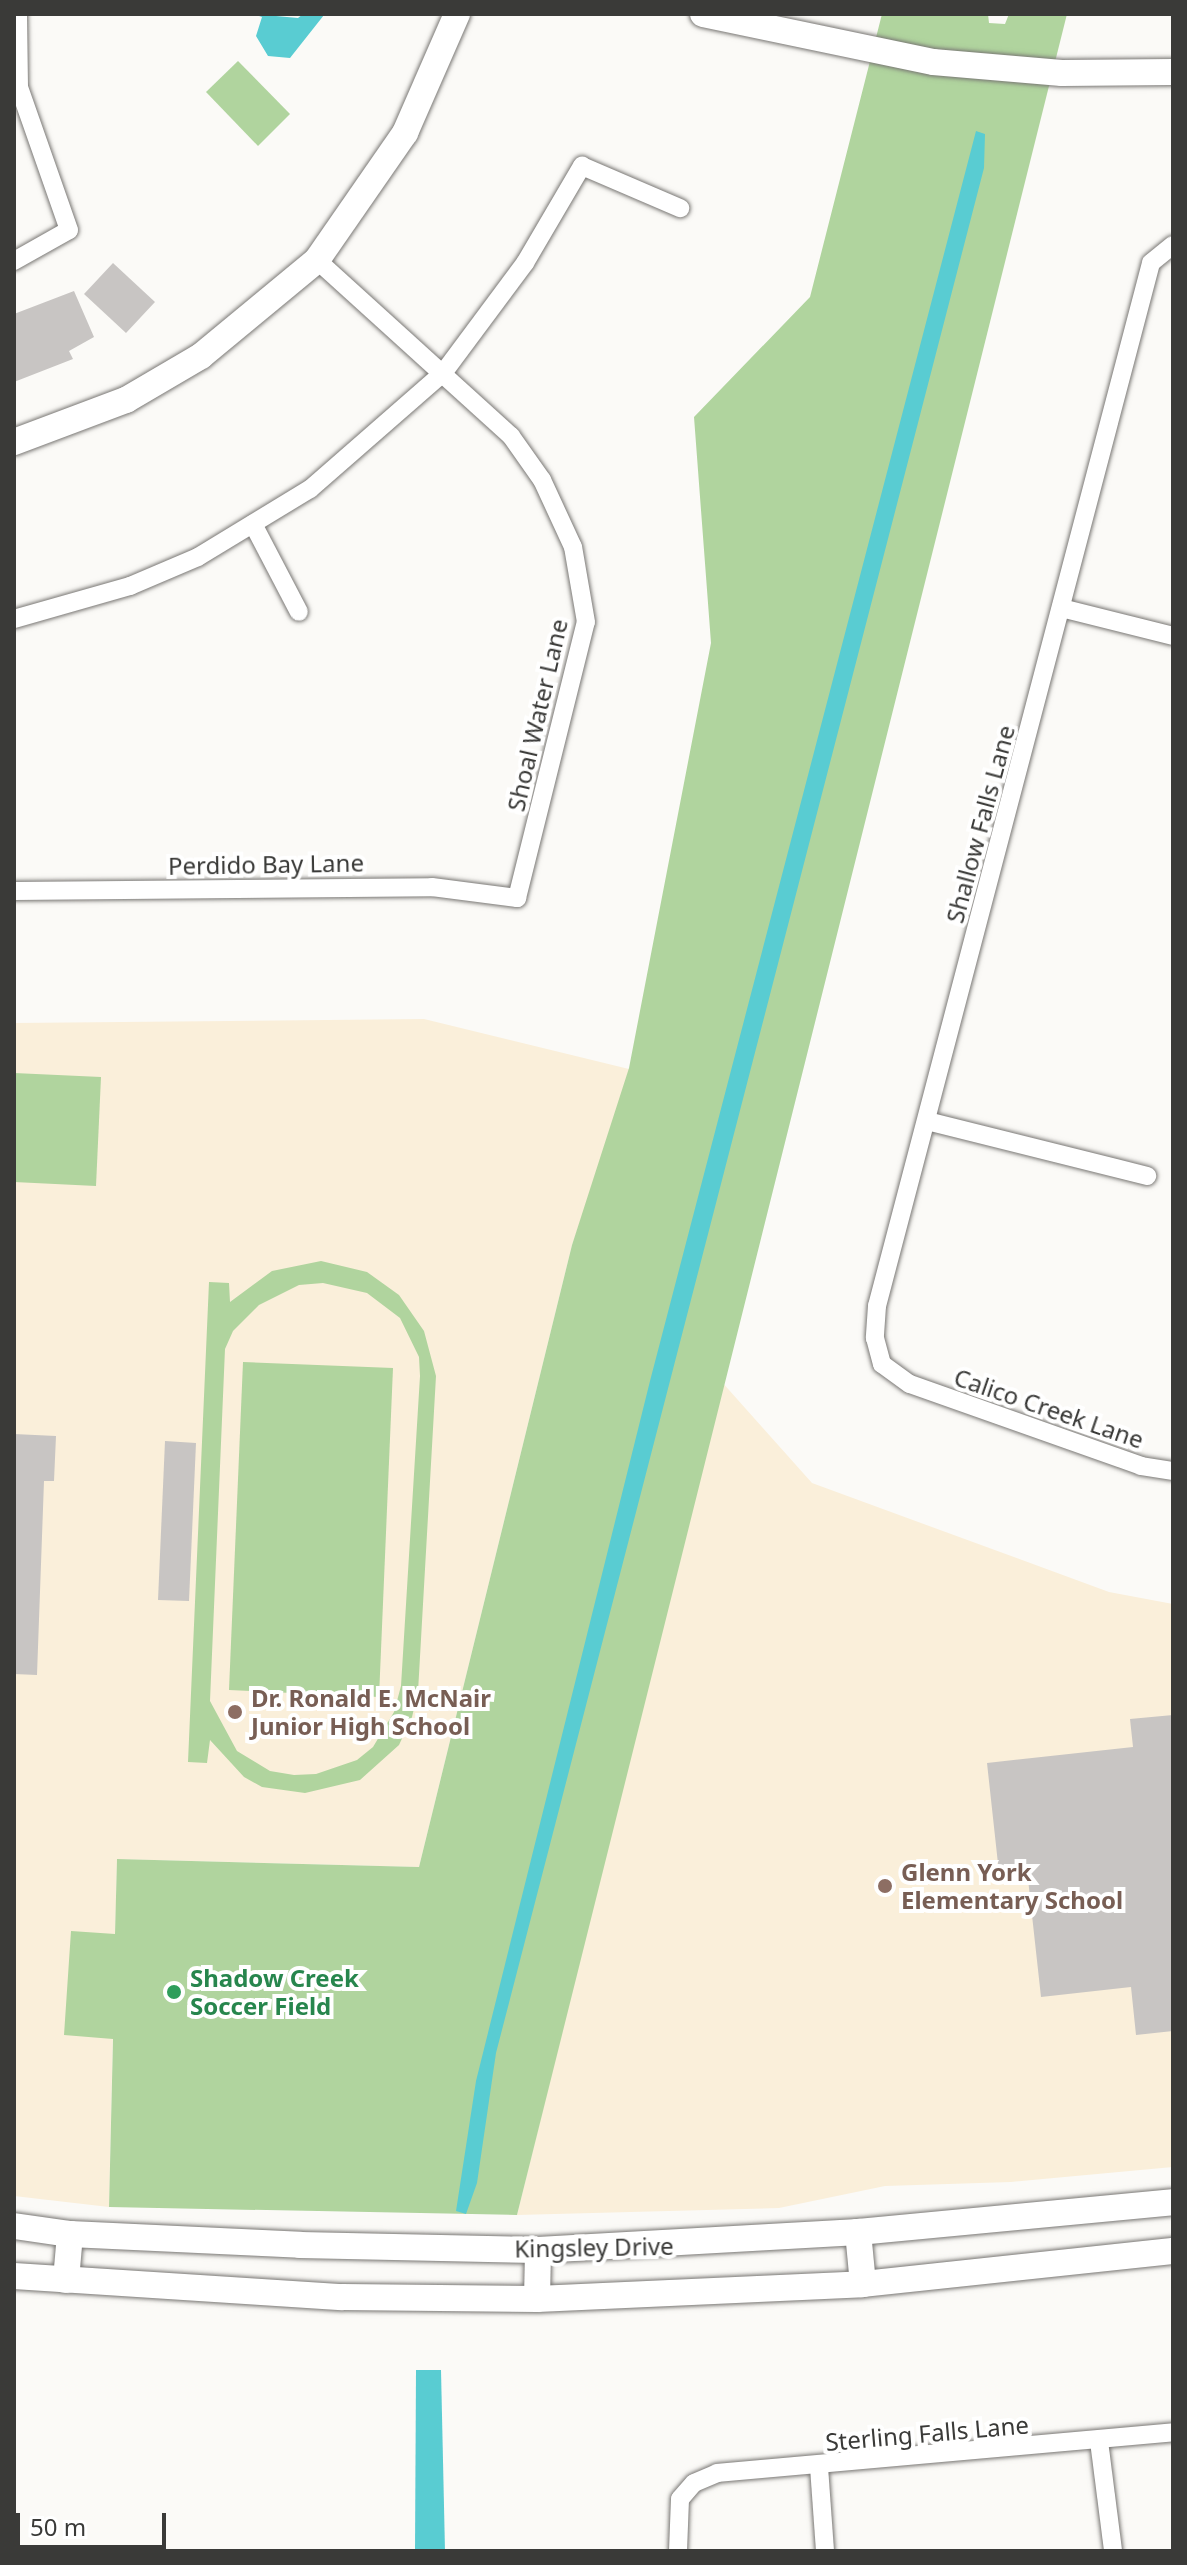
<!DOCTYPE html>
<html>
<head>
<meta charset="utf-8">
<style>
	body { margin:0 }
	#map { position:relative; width:1187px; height:2565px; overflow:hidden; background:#fbfaf7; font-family:"Noto Sans",sans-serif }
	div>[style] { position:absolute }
	.education>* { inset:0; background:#faefda }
	.green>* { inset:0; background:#b0d49e }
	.water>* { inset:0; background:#59ccd2 }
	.building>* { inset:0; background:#c8c5c3 }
	.roads { filter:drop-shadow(0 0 2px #797774) drop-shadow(0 0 2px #797774) }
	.street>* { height:18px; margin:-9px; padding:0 9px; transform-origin:9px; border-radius:9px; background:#fff }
	.secondary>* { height:26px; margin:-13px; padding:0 13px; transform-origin:13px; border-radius:13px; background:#fff }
	.dots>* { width:22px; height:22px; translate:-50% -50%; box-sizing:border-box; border:4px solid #fff; border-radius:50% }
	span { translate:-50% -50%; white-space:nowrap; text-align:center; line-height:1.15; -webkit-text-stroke:8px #fff; paint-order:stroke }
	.street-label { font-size:24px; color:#3a3a38 }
	.education-label { font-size:24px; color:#785e54; font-weight:700 }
	.left { translate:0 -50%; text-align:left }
	.leisure-label { font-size:24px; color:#27864d; font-weight:700 }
	.frame { position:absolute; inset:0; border:16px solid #3a3a38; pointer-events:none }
	.scale { position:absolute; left:16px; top:2513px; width:150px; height:36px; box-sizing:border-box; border:4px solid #3a3a38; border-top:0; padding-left:10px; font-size:24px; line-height:28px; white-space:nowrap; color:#3a3a38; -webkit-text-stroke:6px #fff; paint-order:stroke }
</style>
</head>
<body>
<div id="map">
	<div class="education">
		<i style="clip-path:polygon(424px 1019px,633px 1070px,572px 1245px,419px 1867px,117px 1859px,109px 2207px,14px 2196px,14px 1023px)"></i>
		<i style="clip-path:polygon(721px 1381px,812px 1483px,1109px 1592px,1173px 1604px,1173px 2167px,1011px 2182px,885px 2186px,779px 2208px,517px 2215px)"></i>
	</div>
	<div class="green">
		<i style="clip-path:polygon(882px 14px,988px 14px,989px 23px,1005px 24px,1009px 14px,1067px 14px,517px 2215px,109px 2207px,113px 2039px,64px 2035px,71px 1931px,115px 1934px,117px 1859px,419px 1867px,572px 1245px,629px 1068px,711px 643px,694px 417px,810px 297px)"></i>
		<i style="clip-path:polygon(238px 61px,290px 114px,258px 146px,206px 92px)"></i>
		<i style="clip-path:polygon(14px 1073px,101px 1077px,96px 1186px,14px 1182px)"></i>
		<i style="clip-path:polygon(evenodd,321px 1261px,367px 1272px,399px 1295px,424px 1331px,436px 1376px,418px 1692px,412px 1717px,399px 1745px,360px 1780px,305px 1793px,262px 1787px,244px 1777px,210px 1740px,207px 1763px,188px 1762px,209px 1282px,229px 1283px,230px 1302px,272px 1271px,321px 1261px,323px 1283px,367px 1293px,400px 1318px,419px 1357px,420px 1376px,401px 1686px,394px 1712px,373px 1747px,357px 1760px,316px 1774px,294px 1775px,270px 1771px,237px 1751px,210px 1701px,225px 1349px,233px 1331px,259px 1305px,299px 1285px,323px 1283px)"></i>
		<i style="clip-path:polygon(243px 1362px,393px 1368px,379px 1697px,229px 1690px)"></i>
	</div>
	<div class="water">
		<i style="clip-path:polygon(253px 14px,298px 18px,303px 14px,341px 14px,324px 15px,290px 58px,268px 56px,256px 36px,262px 17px)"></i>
		<i style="clip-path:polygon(976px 131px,985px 134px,984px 168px,496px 2053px,477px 2183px,466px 2214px,456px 2211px,476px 2081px,650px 1381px)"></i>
		<i style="clip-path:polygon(416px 2370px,441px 2370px,445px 2551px,415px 2551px)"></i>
	</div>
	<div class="building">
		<i style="clip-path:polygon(113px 263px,155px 302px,126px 333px,84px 294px)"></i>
		<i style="clip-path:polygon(74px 291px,94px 337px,69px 351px,73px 359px,14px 382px,14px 314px)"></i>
		<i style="clip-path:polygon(14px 1434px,56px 1436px,54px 1481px,44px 1481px,37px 1675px,14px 1674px)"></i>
		<i style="clip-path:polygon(165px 1441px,196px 1443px,189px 1601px,158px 1600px)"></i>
		<i style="clip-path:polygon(1173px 1715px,1173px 2031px,1136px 2035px,1131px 1987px,1041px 1997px,1028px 1879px,1000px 1882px,987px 1763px,1133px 1747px,1130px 1719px)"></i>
	</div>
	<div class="roads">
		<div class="street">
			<i style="left:1173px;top:245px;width:28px;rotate:141deg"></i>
			<i style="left:1151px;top:263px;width:1078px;rotate:104.72deg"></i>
			<i style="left:877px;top:1306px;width:32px;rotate:94deg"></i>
			<i style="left:875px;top:1338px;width:27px;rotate:75deg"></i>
			<i style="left:882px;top:1364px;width:34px;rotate:36deg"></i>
			<i style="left:910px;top:1384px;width:245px;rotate:19.5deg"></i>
			<i style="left:1141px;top:1466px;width:32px;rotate:9deg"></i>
			<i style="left:14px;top:261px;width:63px;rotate:-29.4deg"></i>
			<i style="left:69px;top:230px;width:151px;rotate:-109.3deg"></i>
			<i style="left:19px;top:87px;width:73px;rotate:-90.8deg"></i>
			<i style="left:253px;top:524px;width:99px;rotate:62.4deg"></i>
			<i style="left:1061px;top:608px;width:115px;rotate:14deg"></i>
			<i style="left:14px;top:619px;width:121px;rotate:-15.9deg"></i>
			<i style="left:130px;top:586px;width:74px;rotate:-23.1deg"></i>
			<i style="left:198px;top:557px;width:131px;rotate:-31.3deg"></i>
			<i style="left:310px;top:489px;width:178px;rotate:-41.1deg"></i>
			<i style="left:444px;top:372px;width:136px;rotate:-53.4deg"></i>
			<i style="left:525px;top:263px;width:113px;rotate:-59.6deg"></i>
			<i style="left:582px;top:166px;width:107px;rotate:23.2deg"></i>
			<i style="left:14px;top:891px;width:418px;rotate:-0.5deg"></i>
			<i style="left:432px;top:887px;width:86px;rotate:7.4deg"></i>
			<i style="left:517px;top:898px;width:284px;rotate:-76deg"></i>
			<i style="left:586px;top:622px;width:76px;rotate:-99.8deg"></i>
			<i style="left:573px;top:547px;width:74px;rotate:-114.8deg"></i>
			<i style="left:542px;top:480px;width:54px;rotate:-125.2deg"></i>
			<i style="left:511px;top:436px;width:262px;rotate:-137.8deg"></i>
			<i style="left:927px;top:1121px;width:227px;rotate:14deg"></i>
			<i style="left:1099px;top:2441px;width:111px;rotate:82.7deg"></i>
			<i style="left:819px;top:2467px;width:84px;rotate:85.9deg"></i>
			<i style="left:678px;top:2551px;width:52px;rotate:-87.8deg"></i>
			<i style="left:680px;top:2499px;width:21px;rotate:-49deg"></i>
			<i style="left:694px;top:2483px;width:25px;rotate:-23deg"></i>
			<i style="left:717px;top:2473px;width:458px;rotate:-5.1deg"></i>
		</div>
		<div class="secondary">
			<i style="left:703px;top:14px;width:235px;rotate:11.8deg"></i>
			<i style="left:933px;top:62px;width:129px;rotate:4.9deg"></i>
			<i style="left:1062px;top:73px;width:111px;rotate:-0.5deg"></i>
			<i style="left:14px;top:442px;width:120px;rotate:-20.6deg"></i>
			<i style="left:126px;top:400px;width:87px;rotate:-30.4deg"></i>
			<i style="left:201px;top:356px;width:151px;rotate:-39.6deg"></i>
			<i style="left:317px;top:260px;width:155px;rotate:-55.3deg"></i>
			<i style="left:405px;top:133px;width:130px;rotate:-66.4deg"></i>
			<i style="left:14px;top:2226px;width:57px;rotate:8.1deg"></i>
			<i style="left:70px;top:2234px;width:230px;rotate:2.7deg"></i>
			<i style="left:300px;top:2245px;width:238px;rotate:1.2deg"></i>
			<i style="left:538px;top:2250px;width:321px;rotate:-3.2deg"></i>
			<i style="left:858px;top:2232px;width:316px;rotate:-5.4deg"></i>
			<i style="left:858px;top:2232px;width:52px;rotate:84.5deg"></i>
			<i style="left:14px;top:2276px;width:329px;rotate:3.7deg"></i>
			<i style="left:342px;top:2297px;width:195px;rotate:0.6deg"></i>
			<i style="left:537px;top:2299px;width:326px;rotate:-2.6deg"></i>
			<i style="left:863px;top:2284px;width:312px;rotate:-6.1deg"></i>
			<i style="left:66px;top:2280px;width:46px;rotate:-85deg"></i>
			<i style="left:537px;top:2299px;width:49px;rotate:-88.8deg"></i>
		</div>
	</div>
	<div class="dots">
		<i style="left:235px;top:1712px;background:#8d6e63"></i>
		<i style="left:885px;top:1886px;background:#8d6e63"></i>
		<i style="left:174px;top:1992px;background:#2e9e5b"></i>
	</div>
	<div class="street-label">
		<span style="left:537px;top:715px;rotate:-77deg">Shoal Water Lane</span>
		<span style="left:980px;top:824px;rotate:-75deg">Shallow Falls Lane</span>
		<span style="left:266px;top:864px;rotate:-1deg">Perdido Bay Lane</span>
		<span style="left:1049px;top:1408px;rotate:19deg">Calico Creek Lane</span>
		<span style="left:594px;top:2247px;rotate:-1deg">Kingsley Drive</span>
		<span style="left:927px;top:2433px;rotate:-5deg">Sterling Falls Lane</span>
	</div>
	<div class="education-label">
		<span class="left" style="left:251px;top:1712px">Dr. Ronald E. McNair<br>Junior High School</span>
		<span class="left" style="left:901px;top:1886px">Glenn York<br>Elementary School</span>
	</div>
	<div class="leisure-label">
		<span class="left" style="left:190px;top:1992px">Shadow Creek<br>Soccer Field</span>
	</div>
	<div class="frame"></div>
	<div class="scale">50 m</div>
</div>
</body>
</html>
